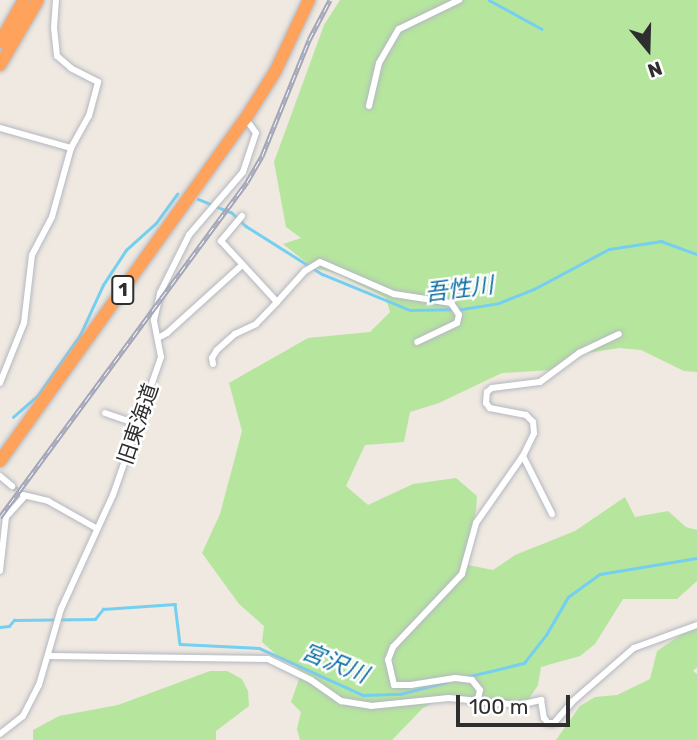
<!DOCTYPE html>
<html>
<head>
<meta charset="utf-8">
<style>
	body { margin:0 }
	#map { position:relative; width:697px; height:740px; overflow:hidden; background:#efe9e1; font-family:Rubik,"Noto Sans JP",sans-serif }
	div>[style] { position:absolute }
	.green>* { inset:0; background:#b6e59e }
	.stream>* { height:2.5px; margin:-1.25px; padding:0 1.25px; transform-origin:1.25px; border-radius:1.25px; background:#75cff0 }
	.street-tunnel>* { height:6px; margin-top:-3px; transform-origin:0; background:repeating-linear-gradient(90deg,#c8c4bd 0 6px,transparent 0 9px) }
	.roads { filter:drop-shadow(0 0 2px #b4b7c1) drop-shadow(0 0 2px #b4b7c1) }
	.street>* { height:6px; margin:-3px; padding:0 3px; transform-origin:3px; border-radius:3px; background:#fff }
	.highway>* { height:12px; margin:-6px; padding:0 6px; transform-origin:6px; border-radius:6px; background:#ffa35c }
	.rail>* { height:5px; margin-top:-2.5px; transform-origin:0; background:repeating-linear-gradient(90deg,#fff 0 8px,#a3a6b8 0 16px); box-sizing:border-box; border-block:2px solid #a3a6b8 }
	span { translate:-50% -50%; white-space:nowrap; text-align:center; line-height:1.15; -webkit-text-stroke:5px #fff; paint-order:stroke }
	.shield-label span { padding:2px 5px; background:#fff; border:2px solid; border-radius:5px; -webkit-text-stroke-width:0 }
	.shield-label { font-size:19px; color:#2e2e2e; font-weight:700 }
	.street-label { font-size:21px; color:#2e2e2e }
	.water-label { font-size:23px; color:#0d6fa3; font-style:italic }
	.north { position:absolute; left:613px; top:14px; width:70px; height:70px; -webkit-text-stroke:5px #fff; paint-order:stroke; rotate:161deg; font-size:19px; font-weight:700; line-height:28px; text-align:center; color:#2e2e2e }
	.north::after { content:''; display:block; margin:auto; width:24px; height:32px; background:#2e2e2e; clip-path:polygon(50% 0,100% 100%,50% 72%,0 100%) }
	.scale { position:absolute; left:456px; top:695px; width:114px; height:32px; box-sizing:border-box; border:4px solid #2e2e2e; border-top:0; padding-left:9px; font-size:21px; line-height:24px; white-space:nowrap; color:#2e2e2e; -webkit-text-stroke:5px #fff; paint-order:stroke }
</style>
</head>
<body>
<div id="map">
	<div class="green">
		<i style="clip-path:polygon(340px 0,697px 0,697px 372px,684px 371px,641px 350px,619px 348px,581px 354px,551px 370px,502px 373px,439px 403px,410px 412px,404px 442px,365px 445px,346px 486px,368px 505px,413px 484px,456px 478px,477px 496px,476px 511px,463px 564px,493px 570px,515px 555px,575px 531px,625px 497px,635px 517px,668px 511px,686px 527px,697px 530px,697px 581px,677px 599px,623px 599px,595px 644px,580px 656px,541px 667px,538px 685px,529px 699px,512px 702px,445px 696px,423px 708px,392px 740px,300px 740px,297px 729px,301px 712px,291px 702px,300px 676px,296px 664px,279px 657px,262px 642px,264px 626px,239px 604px,202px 553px,220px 514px,242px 431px,229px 383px,308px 338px,370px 332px,390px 312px,386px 298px,338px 274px,312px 267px,283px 244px,301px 238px,286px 227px,274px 162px,324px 25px)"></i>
		<i style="clip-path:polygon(697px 624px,697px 667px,693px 671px,697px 674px,697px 740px,556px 740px,580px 706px,595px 697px,617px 695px,650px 679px,657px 651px)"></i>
		<i style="clip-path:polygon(210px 671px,227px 671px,242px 679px,248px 691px,249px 706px,216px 731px,216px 740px,33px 740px,33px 730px,59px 716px,118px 705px)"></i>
	</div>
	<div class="stream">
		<i style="left:489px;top:0;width:60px;rotate:28.7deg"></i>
		<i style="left:198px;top:199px;width:35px;rotate:22deg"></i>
		<i style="left:231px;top:212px;width:21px;rotate:43deg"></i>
		<i style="left:246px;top:226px;width:90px;rotate:32.3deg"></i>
		<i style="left:322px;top:274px;width:95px;rotate:22.2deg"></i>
		<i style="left:410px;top:310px;width:52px;rotate:-1.1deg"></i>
		<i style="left:462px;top:309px;width:37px;rotate:-9deg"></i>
		<i style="left:499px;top:303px;width:38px;rotate:-22deg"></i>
		<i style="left:534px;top:289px;width:85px;rotate:-28.1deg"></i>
		<i style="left:609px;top:249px;width:53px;rotate:-8.7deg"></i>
		<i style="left:661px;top:241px;width:38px;rotate:20deg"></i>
		<i style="left:13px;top:417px;width:33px;rotate:-41deg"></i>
		<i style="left:38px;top:395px;width:73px;rotate:-55deg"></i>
		<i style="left:80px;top:335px;width:55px;rotate:-65.3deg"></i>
		<i style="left:103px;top:285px;width:42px;rotate:-56.7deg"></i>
		<i style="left:126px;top:250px;width:40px;rotate:-42deg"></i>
		<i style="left:156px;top:223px;width:36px;rotate:-54deg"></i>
		<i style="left:0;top:627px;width:9px;rotate:-6deg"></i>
		<i style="left:9px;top:626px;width:8px;rotate:-50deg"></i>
		<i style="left:14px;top:620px;width:81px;rotate:-0.7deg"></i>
		<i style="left:95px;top:619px;width:13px;rotate:-51deg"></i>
		<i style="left:103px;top:609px;width:72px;rotate:-4deg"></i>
		<i style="left:175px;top:604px;width:40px;rotate:82.9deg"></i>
		<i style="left:180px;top:644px;width:79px;rotate:2.9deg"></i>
		<i style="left:259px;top:648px;width:114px;rotate:24.3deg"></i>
		<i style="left:363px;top:695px;width:37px;rotate:-2deg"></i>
		<i style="left:400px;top:694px;width:48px;rotate:-14.6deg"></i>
		<i style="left:466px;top:677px;width:60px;rotate:-13.6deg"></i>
		<i style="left:524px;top:663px;width:36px;rotate:-52deg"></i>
		<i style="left:546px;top:635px;width:44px;rotate:-59.9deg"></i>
		<i style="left:568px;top:597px;width:39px;rotate:-36deg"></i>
		<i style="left:600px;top:574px;width:98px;rotate:-9.4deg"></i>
	</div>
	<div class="street-tunnel">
		<i style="left:12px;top:486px;width:14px;rotate:39deg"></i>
	</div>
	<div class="roads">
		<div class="street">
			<i style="left:369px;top:106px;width:44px;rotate:-76.9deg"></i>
			<i style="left:379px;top:63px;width:39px;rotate:-60deg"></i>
			<i style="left:399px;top:29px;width:67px;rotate:-25.8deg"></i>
			<i style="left:0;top:128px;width:74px;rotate:15.7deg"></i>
			<i style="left:242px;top:216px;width:33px;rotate:130deg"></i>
			<i style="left:221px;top:241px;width:83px;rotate:47.4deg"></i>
			<i style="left:277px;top:302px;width:42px;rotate:-47.9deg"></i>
			<i style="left:305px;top:271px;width:17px;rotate:-31deg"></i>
			<i style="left:320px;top:262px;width:81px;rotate:23.4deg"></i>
			<i style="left:394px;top:294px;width:58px;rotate:9deg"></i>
			<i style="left:451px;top:303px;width:14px;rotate:56deg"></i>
			<i style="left:459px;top:315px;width:8px;rotate:104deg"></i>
			<i style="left:457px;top:323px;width:44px;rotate:154.6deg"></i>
			<i style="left:158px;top:338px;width:10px;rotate:-29deg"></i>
			<i style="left:167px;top:333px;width:101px;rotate:-42.2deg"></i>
			<i style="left:213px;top:364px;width:6px;rotate:-99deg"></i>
			<i style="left:212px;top:358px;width:9px;rotate:-58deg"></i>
			<i style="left:217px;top:350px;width:24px;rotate:-42deg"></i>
			<i style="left:235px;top:334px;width:23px;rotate:-25deg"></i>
			<i style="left:256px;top:324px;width:30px;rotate:-46deg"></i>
			<i style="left:0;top:383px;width:65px;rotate:-68.2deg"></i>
			<i style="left:24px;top:323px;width:68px;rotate:-83.3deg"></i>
			<i style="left:32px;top:255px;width:43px;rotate:-62.2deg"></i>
			<i style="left:52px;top:217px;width:72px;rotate:-74.6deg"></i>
			<i style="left:71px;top:148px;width:37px;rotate:-61deg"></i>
			<i style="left:89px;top:116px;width:35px;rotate:-75deg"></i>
			<i style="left:98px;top:82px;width:30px;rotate:-153deg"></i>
			<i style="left:71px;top:68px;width:18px;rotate:-139deg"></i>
			<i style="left:57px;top:56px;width:28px;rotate:-96deg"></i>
			<i style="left:54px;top:28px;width:28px;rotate:-86deg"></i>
			<i style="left:105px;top:413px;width:34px;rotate:19deg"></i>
			<i style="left:523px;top:456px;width:65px;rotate:63.4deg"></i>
			<i style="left:0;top:476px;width:16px;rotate:40deg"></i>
			<i style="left:23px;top:495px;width:26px;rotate:13deg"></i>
			<i style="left:48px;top:501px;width:55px;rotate:29.4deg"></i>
			<i style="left:0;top:571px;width:54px;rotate:-83.7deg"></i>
			<i style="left:6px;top:517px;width:28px;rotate:-48deg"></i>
			<i style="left:49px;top:656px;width:219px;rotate:0.8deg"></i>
			<i style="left:268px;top:659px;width:48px;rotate:26deg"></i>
			<i style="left:311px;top:680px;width:37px;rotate:35deg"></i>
			<i style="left:341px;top:701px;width:30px;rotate:9deg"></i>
			<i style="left:371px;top:706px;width:78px;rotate:-5.9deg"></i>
			<i style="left:449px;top:698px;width:70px;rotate:5.7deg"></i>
			<i style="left:519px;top:705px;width:23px;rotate:-13deg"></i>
			<i style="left:541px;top:700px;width:18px;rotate:81deg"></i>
			<i style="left:544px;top:718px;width:6px;rotate:51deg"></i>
			<i style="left:548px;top:723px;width:6px"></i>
			<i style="left:554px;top:723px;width:29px;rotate:-49deg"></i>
			<i style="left:573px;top:701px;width:81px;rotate:-41deg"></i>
			<i style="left:634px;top:648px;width:67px;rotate:-20.1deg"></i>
			<i style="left:477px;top:703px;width:13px;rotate:-77deg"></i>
			<i style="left:480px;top:690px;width:13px;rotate:-129deg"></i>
			<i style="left:472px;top:680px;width:17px;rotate:-173deg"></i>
			<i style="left:455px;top:678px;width:45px;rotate:171deg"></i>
			<i style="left:411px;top:685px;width:17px;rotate:180deg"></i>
			<i style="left:394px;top:685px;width:26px;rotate:-103deg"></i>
			<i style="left:388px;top:660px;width:14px;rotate:-69deg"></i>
			<i style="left:393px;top:647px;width:100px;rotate:-46.6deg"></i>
			<i style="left:462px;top:574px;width:53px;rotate:-74.6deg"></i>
			<i style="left:476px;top:523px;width:82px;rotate:-55deg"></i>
			<i style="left:523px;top:456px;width:25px;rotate:-64deg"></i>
			<i style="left:534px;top:433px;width:11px;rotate:-95deg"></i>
			<i style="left:533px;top:422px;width:10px;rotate:-135deg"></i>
			<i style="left:526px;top:415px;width:37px;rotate:-169deg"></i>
			<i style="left:490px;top:408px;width:6px;rotate:-129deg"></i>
			<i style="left:486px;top:403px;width:11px;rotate:-85deg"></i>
			<i style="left:487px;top:392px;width:6px;rotate:-39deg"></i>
			<i style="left:492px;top:388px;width:48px;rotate:-7.1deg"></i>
			<i style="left:540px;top:382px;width:49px;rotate:-36.6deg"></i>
			<i style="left:579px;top:353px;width:44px;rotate:-25.4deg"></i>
			<i style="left:0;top:734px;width:29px;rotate:-38deg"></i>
			<i style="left:23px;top:716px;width:35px;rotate:-63deg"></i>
			<i style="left:39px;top:685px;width:79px;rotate:-73.9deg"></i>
			<i style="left:61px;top:609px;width:125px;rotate:-65.5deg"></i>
			<i style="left:113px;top:495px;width:146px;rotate:-70.8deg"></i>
			<i style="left:161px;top:357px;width:38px;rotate:-101deg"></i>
			<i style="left:154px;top:320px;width:28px;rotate:-77deg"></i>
			<i style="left:160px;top:293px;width:65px;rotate:-63.4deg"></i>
			<i style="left:189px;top:235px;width:83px;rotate:-49.4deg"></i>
			<i style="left:243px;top:172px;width:41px;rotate:-71.6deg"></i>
			<i style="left:256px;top:133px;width:17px;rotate:-126deg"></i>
		</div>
		<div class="highway">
			<i style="left:0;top:42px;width:48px;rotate:-60.3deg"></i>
			<i style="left:0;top:65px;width:75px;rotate:-59.7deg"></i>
			<i style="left:0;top:461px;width:422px;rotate:-54.4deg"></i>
			<i style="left:246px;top:118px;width:54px;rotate:-57.8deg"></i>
			<i style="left:275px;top:72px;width:80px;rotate:-64.7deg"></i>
		</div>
	</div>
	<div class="rail">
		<i style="left:0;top:517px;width:416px;rotate:-53.6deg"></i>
		<i style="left:247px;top:182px;width:30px;rotate:-60deg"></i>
		<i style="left:262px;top:156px;width:125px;rotate:-67.9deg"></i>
		<i style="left:309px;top:40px;width:45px;rotate:-62.3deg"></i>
	</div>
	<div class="shield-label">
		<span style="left:123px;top:290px">1</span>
	</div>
	<div class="street-label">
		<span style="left:138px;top:424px;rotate:-71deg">旧東海道</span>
	</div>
	<div class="water-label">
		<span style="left:459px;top:289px;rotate:-7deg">吾性川</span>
		<span style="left:335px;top:663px;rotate:22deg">宮沢川</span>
	</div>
	<div class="north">N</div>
	<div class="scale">100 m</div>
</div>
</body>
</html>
